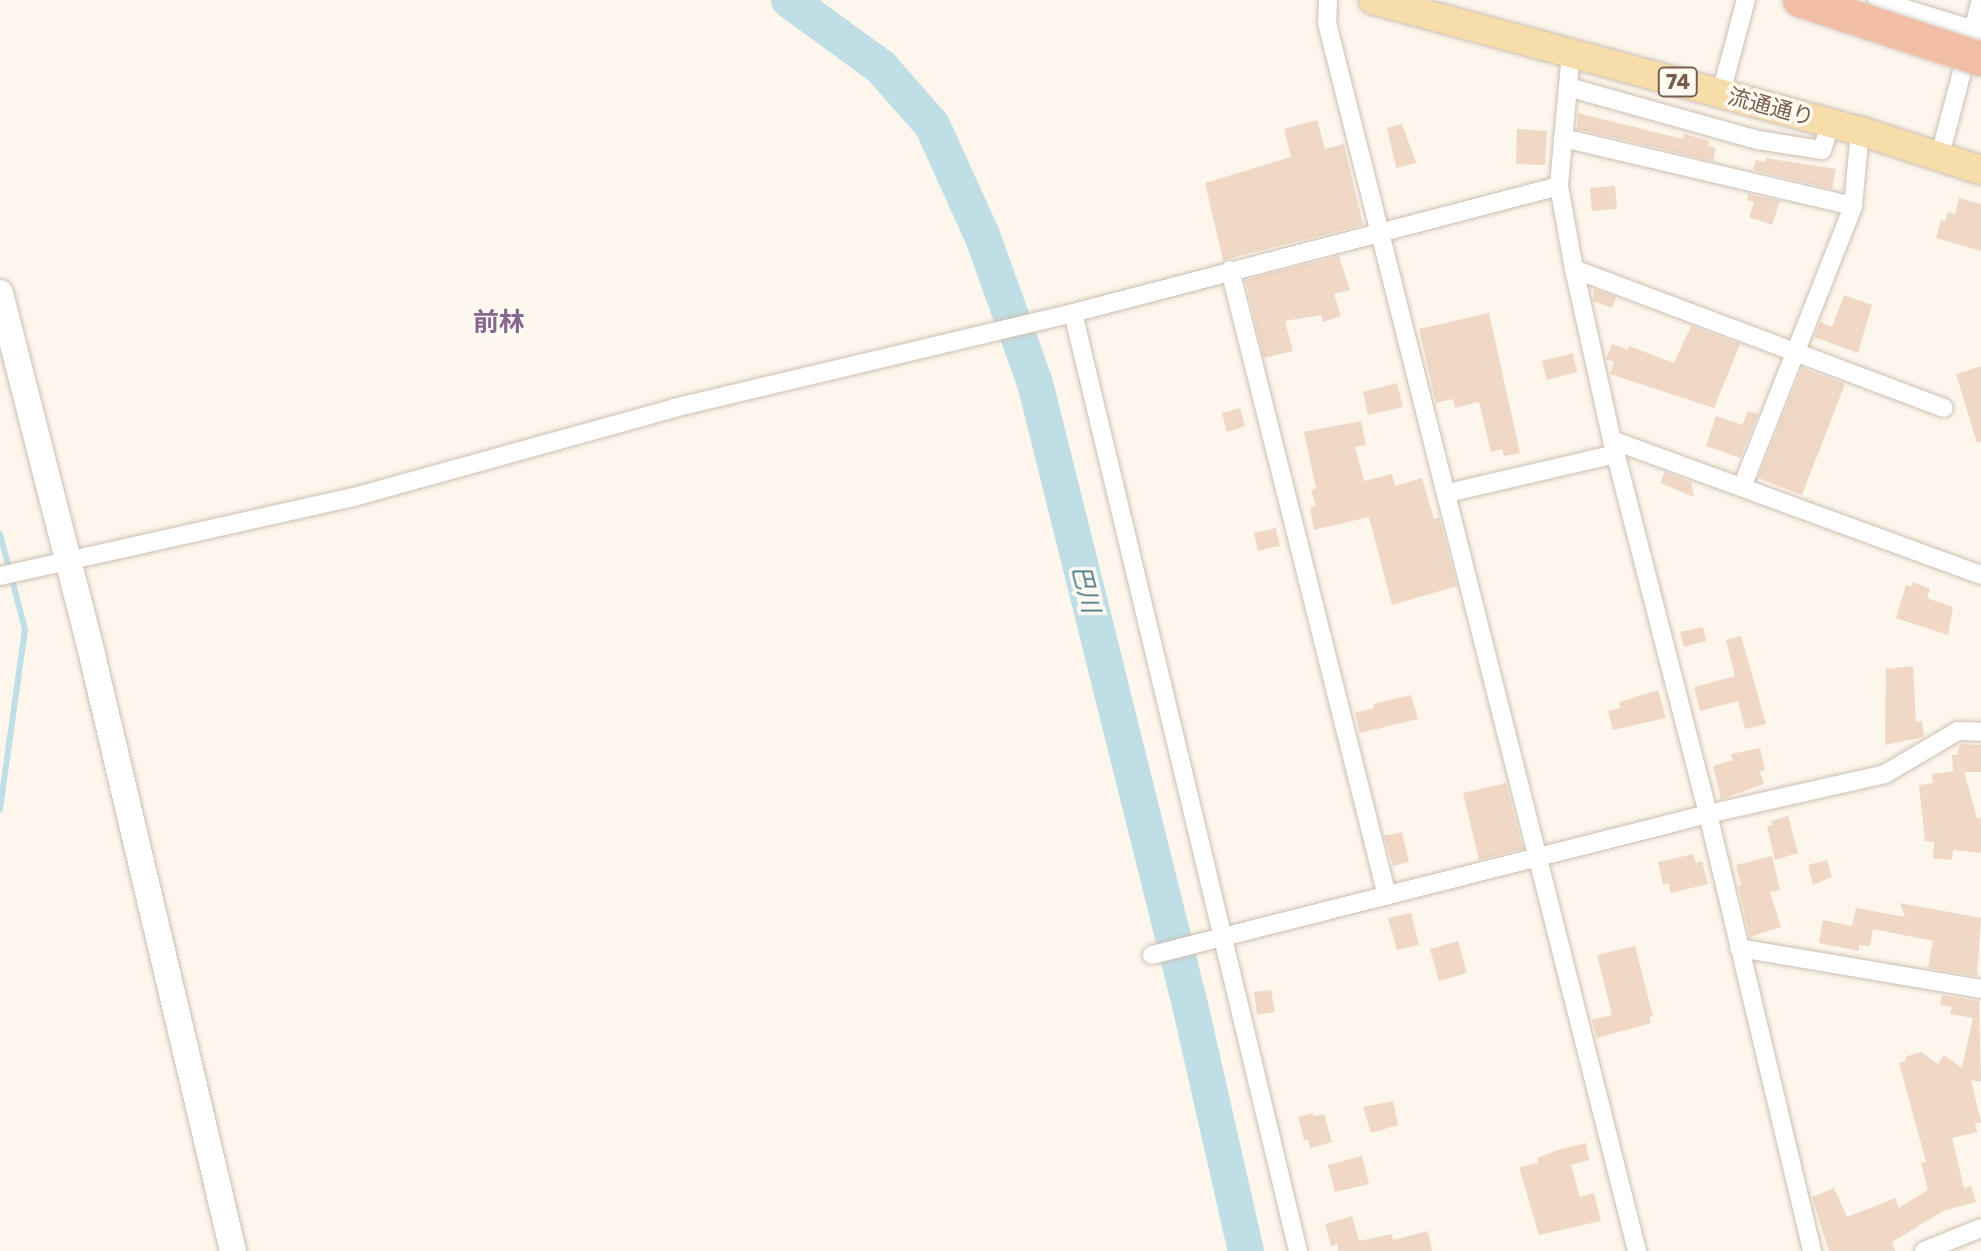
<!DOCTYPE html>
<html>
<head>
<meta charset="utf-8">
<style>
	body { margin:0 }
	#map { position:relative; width:1981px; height:1251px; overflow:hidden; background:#fcf6ec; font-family:Rubik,"Noto Sans JP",sans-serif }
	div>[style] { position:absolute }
	.stream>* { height:6px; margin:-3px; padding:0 3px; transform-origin:3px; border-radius:3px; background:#c0dee5 }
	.river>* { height:36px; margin:-18px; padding:0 18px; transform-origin:18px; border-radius:18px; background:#c0dee5 }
	.building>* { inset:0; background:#f0d8c5 }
	.roads { filter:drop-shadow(0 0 2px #cebfb1) drop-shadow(0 0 2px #cebfb1) }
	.street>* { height:18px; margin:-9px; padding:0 9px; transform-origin:9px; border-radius:9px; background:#fff }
	.secondary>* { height:26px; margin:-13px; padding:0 13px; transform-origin:13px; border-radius:13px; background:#fff }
	.primary>* { height:28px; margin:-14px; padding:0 14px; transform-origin:14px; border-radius:14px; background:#f6dda9 }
	.bridges { filter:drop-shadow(0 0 2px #d9d2ce) drop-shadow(0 0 2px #d9d2ce) }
	.highway-bridge>* { height:34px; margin:-17px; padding:0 17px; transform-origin:17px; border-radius:17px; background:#f2bea6 }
	span { translate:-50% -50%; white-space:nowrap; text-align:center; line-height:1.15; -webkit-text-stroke:7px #fefaf2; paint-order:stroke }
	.shield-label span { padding:2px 6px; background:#fefaf2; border:2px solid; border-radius:6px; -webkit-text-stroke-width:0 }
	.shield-label { font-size:20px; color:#775f4f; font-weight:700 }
	.street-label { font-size:22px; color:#775f4f }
	.water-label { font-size:24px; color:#497b89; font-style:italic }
	.quarter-label { font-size:26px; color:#866792; font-weight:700 }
</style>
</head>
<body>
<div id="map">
	<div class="stream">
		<i style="left:0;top:534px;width:98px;rotate:75.3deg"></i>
		<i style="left:25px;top:629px;width:182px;rotate:97.9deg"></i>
	</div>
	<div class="river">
		<i style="left:789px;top:0;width:114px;rotate:36.1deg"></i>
		<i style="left:881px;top:67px;width:77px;rotate:48.7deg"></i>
		<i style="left:932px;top:125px;width:121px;rotate:65.6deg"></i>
		<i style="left:982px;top:235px;width:157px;rotate:70.3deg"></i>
		<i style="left:1035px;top:383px;width:641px;rotate:76.01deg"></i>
		<i style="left:1190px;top:1005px;width:252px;rotate:77.2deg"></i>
	</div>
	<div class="building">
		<i style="clip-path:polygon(1578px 113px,1683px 139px,1684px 134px,1709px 141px,1708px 146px,1716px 148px,1713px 161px,1577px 129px)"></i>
		<i style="clip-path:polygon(1317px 120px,1325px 149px,1344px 144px,1363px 225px,1223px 260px,1205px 183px,1291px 157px,1284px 129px)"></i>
		<i style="clip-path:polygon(1402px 124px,1416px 163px,1396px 168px,1387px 128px)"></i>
		<i style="clip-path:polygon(1517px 129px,1547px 131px,1545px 165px,1516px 164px)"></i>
		<i style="clip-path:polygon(1766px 158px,1836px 169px,1832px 189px,1753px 170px,1756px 160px,1765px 162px)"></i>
		<i style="clip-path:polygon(1615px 186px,1617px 209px,1592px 211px,1590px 188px)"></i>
		<i style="clip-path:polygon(1748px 194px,1780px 201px,1772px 225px,1749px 217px,1754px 202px,1747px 200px)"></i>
		<i style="clip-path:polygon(1959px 198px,1981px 204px,1981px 251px,1936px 238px,1941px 220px,1945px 221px,1948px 212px,1955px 214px)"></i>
		<i style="clip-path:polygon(1339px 256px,1350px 290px,1334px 294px,1341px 316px,1323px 322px,1321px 315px,1285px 321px,1293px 351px,1264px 358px,1245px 280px)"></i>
		<i style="clip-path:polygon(1594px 289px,1616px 297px,1612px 308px,1593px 301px)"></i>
		<i style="clip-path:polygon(1844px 295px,1872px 305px,1858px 353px,1814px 337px,1820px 322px,1832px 327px)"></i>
		<i style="clip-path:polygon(1489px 313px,1520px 453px,1504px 456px,1502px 449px,1491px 452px,1479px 402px,1455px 408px,1453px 399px,1436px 403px,1419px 329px)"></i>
		<i style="clip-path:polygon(1691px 326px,1740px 344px,1714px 408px,1610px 374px,1614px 362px,1606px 359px,1612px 344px,1628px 350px,1629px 346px,1674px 363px)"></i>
		<i style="clip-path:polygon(1573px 353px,1577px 372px,1547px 380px,1542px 361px)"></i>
		<i style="clip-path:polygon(1981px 366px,1981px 442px,1977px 443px,1956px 374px)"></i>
		<i style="clip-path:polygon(1802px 368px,1845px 384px,1802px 495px,1758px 478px)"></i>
		<i style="clip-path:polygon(1397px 383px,1403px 407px,1368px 415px,1363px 392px)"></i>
		<i style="clip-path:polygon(1240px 408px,1245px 426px,1227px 432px,1222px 413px)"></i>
		<i style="clip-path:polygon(1748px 411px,1758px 414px,1740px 458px,1706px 446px,1716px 416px,1742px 425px)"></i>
		<i style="clip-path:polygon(1361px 421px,1366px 445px,1355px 447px,1364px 481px,1392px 474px,1395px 486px,1422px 478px,1434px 519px,1439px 517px,1457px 586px,1392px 605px,1369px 517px,1314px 530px,1310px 508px,1316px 506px,1311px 490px,1316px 488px,1304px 432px)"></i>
		<i style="clip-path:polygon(1665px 472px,1691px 482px,1694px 497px,1660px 483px)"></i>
		<i style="clip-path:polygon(1276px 528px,1280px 546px,1258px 551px,1254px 533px)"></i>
		<i style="clip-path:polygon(1913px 582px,1930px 589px,1927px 598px,1953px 607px,1948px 635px,1896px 618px,1906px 585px,1912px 587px)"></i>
		<i style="clip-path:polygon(1703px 627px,1706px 641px,1684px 647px,1680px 632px)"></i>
		<i style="clip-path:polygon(1741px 636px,1766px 724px,1745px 729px,1738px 701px,1700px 711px,1694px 687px,1735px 676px,1726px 640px)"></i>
		<i style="clip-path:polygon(1913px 666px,1916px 722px,1922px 721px,1924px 737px,1885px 745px,1886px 669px)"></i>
		<i style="clip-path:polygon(1658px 690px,1666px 718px,1613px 730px,1608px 711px,1620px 708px,1619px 702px)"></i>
		<i style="clip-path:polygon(1411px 695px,1418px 719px,1360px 733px,1355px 713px,1374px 708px,1373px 704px)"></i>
		<i style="clip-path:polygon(1960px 744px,1981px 745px,1981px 772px,1964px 772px,1977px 818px,1981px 818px,1981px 853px,1953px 850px,1952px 860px,1933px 858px,1934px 842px,1925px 841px,1919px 785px,1933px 783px,1932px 774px,1953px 771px,1952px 755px,1957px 755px)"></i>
		<i style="clip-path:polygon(1760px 748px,1765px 770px,1760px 772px,1764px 784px,1721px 799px,1713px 766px,1733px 760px,1731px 754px)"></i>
		<i style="clip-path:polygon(1506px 783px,1523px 849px,1479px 860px,1463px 793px)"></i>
		<i style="clip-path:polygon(1788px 816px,1798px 853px,1775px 860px,1767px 826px,1772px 825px,1771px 821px)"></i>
		<i style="clip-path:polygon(1402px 832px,1409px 862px,1393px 866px,1384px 836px)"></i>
		<i style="clip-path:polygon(1693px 854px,1696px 863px,1702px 861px,1708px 884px,1671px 893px,1668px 883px,1663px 884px,1658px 862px)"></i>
		<i style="clip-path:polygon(1772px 856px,1780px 890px,1770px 892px,1781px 927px,1750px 937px,1738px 886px,1741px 886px,1736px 865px)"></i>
		<i style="clip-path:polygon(1827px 860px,1832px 877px,1813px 885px,1808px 865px)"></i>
		<i style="clip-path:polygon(1900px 903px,1981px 918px,1977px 976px,1928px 968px,1933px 941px,1873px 929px,1870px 946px,1859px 945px,1859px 951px,1819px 943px,1823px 920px,1852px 926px,1856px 908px,1905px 917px)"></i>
		<i style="clip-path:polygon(1411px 913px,1419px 945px,1397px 950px,1388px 918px)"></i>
		<i style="clip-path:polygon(1458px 941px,1467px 973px,1439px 981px,1430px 949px)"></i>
		<i style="clip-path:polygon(1635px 946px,1653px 1016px,1649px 1017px,1651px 1023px,1597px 1038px,1592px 1020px,1612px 1015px,1597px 955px)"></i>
		<i style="clip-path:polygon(1271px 990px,1275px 1012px,1257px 1015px,1254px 992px)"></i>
		<i style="clip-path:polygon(1942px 995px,1979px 1001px,1981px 1082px,1971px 1080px,1981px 1122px,1975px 1124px,1977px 1132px,1952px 1138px,1964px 1188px,1971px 1186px,1976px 1202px,1943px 1211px,1892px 1242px,1895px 1251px,1829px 1251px,1812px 1197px,1834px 1188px,1847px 1217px,1896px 1198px,1898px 1208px,1928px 1190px,1921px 1163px,1926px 1162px,1899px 1063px,1906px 1061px,1905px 1057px,1921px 1052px,1938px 1064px,1944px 1055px,1962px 1068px,1973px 1018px,1950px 1014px,1952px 1007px,1940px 1005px)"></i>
		<i style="clip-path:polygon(1393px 1101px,1398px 1125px,1371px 1133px,1363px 1107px)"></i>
		<i style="clip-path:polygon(1313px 1113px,1314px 1116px,1324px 1114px,1332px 1142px,1310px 1148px,1308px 1139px,1304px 1140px,1298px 1117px)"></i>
		<i style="clip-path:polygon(1586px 1143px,1589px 1160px,1571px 1165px,1580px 1197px,1594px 1193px,1601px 1221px,1539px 1235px,1519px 1167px,1538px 1163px,1537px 1158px,1558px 1150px)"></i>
		<i style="clip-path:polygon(1362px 1156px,1369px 1184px,1335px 1192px,1328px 1165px)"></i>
		<i style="clip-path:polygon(1352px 1216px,1359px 1241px,1392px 1234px,1393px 1240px,1428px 1231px,1432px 1251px,1338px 1251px,1337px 1244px,1331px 1246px,1325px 1224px)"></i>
	</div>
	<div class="roads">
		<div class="street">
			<i style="left:1328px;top:0;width:23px;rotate:92deg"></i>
			<i style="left:1327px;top:23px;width:1267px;rotate:75.83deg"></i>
			<i style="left:1877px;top:0;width:109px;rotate:17.1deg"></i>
			<i style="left:1571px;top:53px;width:134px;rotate:95.2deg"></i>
			<i style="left:1559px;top:186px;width:84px;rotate:79.8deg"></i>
			<i style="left:1574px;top:269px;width:175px;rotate:77.5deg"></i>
			<i style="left:1612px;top:440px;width:386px;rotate:75.6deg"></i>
			<i style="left:1708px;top:814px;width:449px;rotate:76.6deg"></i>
			<i style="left:1568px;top:87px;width:197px;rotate:15.6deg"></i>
			<i style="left:1758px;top:140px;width:65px;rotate:8.9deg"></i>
			<i style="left:1822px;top:150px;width:28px;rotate:-72deg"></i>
			<i style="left:1721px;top:93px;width:96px;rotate:-75deg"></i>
			<i style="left:1563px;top:138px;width:298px;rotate:13.2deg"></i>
			<i style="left:1940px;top:155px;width:160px;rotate:-75.2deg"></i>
			<i style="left:1574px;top:269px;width:395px;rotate:20.6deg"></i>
			<i style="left:1230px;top:270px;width:645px;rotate:75.92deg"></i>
			<i style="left:1073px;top:313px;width:965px;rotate:76.51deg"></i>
			<i style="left:1612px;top:440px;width:393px;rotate:20.1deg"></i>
			<i style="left:1742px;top:487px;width:302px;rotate:-68.4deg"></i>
			<i style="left:1853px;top:206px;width:75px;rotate:-84.7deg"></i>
			<i style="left:1448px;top:493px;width:172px;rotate:-13.1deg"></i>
			<i style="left:0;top:576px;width:363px;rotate:-12.6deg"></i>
			<i style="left:354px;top:497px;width:332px;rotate:-15.5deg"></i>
			<i style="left:674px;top:408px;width:410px;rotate:-13.4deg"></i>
			<i style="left:1073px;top:313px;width:502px;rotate:-14.64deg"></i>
			<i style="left:1739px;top:948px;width:245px;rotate:9.6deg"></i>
			<i style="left:1152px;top:955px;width:574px;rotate:-14.23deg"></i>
			<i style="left:1708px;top:814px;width:181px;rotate:-12.7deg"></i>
			<i style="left:1885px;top:774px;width:85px;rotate:-30.5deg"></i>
			<i style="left:1958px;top:731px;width:23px;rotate:2deg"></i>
			<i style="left:1924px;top:1251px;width:61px;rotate:-22deg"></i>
		</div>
		<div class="secondary">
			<i style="left:0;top:293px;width:378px;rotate:75.7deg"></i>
			<i style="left:93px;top:659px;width:608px;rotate:76.69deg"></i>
		</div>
		<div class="primary">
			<i style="left:1373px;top:0;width:504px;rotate:15.06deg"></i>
			<i style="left:1860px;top:131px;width:127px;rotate:17.9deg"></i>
		</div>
	</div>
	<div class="bridges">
		<div class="highway-bridge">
			<i style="left:1800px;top:0;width:190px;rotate:18.1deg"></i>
		</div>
	</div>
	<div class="shield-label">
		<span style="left:1678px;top:82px">74</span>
	</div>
	<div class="street-label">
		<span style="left:1771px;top:107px;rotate:15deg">流通通り</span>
	</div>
	<div class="water-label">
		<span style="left:1085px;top:589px;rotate:76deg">巴川</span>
	</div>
	<div class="quarter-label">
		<span style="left:499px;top:323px">前林</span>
	</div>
</div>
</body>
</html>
